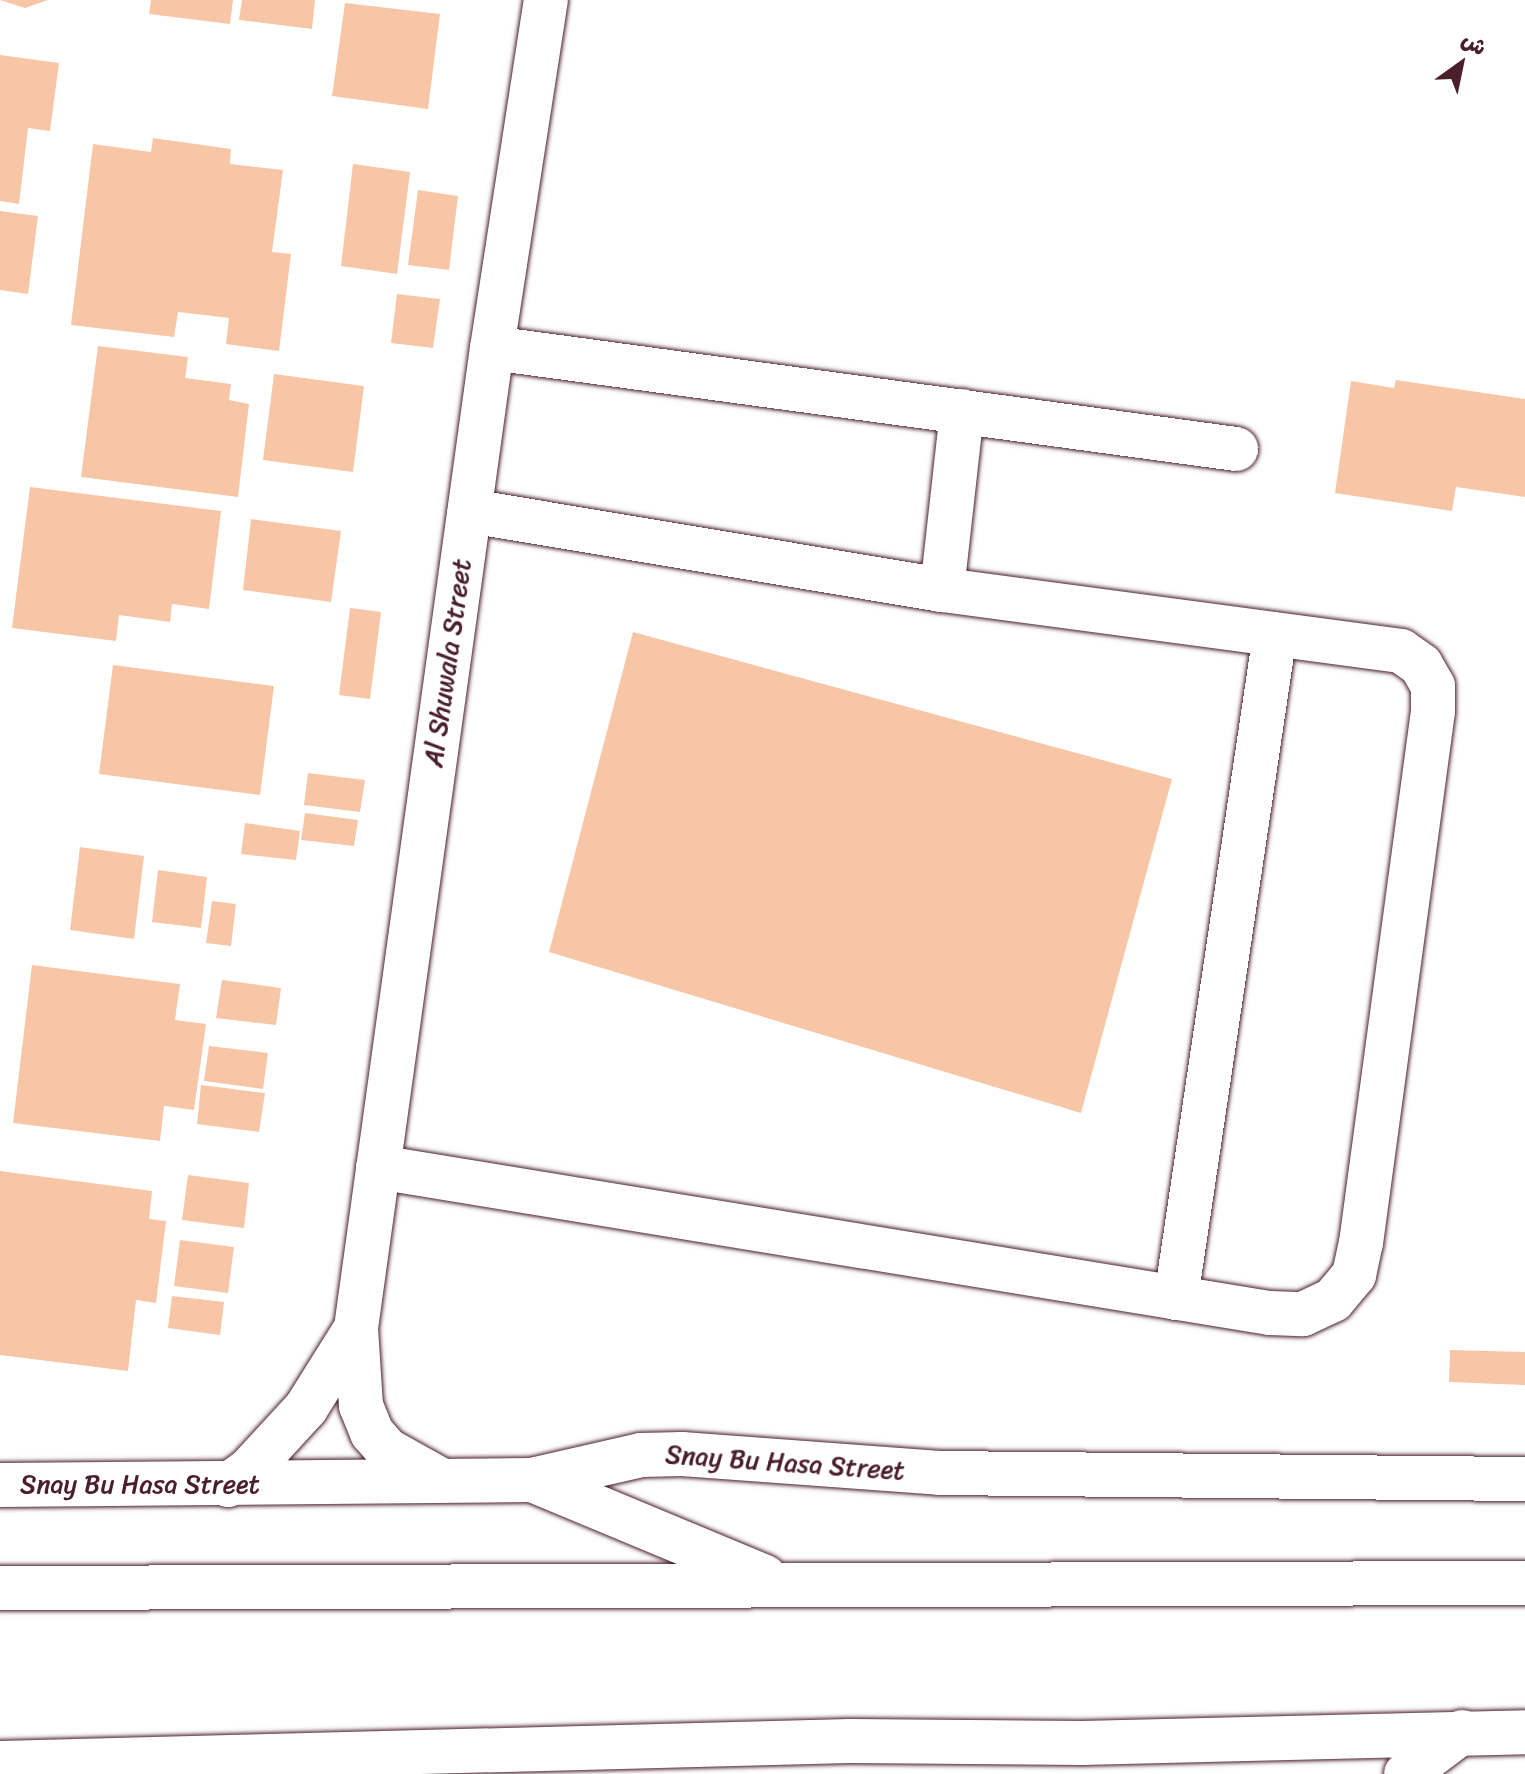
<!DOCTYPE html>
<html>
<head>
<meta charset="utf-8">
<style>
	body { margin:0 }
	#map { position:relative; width:1525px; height:1774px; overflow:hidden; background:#fff; font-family:Sriracha,"Playpen Sans Arabic",sans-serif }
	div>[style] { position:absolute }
	.building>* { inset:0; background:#f7c6a7 }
	.roads { filter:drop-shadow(0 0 2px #4a1f2b) drop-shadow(0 0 2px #4a1f2b) }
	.minor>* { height:44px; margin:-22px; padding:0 22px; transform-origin:22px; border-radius:22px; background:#fff }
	span { translate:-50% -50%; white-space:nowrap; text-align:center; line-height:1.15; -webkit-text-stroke:6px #fff; paint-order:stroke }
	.street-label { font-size:26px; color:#4a1f2b }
	.north { position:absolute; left:1421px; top:24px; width:80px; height:80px; -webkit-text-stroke:6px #fff; paint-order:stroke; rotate:33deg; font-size:22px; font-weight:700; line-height:32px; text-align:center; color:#4a1f2b }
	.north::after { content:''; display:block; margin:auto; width:28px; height:36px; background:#4a1f2b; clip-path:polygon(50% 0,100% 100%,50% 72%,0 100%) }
</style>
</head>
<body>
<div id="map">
	<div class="building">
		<i style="clip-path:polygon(0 0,48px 0,25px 8px)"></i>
		<i style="clip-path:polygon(151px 0,233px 0,230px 24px,149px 14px)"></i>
		<i style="clip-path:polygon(242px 0,315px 0,312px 29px,239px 20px)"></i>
		<i style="clip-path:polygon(345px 3px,440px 14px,428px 109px,332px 96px)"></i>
		<i style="clip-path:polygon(0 55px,59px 63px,50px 131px,28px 128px,19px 204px,0 201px)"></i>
		<i style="clip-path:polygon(153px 138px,231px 149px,230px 164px,283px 170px,272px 252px,291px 254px,279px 351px,226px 344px,229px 318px,178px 312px,174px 337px,71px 325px,93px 144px,151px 152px)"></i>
		<i style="clip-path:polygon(353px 164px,410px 172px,397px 274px,341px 266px)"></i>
		<i style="clip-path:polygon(418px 190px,458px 196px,449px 270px,408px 265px)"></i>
		<i style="clip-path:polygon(0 211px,38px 216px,28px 294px,0 290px)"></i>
		<i style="clip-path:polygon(397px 294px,440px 299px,433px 348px,391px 343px)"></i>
		<i style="clip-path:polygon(98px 346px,188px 357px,185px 378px,231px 384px,229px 400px,249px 404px,238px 497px,81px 477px)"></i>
		<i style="clip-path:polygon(274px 374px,364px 386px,353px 472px,263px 460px)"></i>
		<i style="clip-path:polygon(1396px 380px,1525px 399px,1525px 497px,1456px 487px,1452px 511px,1335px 493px,1351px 381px,1394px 388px)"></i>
		<i style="clip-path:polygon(30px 487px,221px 511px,209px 609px,172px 604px,170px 622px,119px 615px,116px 641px,12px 628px)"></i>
		<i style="clip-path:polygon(251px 519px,341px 531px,331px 602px,243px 590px)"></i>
		<i style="clip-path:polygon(350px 608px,381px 612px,370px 699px,339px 695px)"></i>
		<i style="clip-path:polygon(633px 632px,1172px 779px,1081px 1113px,549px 952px)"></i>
		<i style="clip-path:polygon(113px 665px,274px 686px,260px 795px,99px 774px)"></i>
		<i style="clip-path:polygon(308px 773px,365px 780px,360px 812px,304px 805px)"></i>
		<i style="clip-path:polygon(305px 813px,358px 820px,354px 846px,301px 840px)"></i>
		<i style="clip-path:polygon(245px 823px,300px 831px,296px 860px,241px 854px)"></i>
		<i style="clip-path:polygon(80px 847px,144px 856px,134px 939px,70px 930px)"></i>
		<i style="clip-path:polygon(158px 870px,207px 877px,201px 928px,152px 922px)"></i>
		<i style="clip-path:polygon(212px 901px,236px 904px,231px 946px,206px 943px)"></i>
		<i style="clip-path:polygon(32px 965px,180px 984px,175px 1020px,206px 1024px,194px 1110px,164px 1106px,160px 1141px,13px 1123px)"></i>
		<i style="clip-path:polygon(222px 980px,281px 988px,276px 1025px,216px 1018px)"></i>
		<i style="clip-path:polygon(209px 1046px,268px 1053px,263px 1089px,204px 1081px)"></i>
		<i style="clip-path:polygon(201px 1085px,265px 1093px,259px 1132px,197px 1124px)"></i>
		<i style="clip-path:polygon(0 1171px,152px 1191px,149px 1219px,166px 1221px,156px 1303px,136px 1300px,128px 1371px,0 1355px)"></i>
		<i style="clip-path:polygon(188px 1175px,249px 1183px,244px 1228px,182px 1220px)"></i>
		<i style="clip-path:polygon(180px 1240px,234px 1247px,228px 1293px,174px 1286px)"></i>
		<i style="clip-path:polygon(172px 1296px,224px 1302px,220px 1335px,168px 1328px)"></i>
		<i style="clip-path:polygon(1450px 1350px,1525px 1352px,1525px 1385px,1449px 1382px)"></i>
	</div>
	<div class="roads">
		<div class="minor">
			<i style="left:492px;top:348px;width:751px;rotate:7.73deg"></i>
			<i style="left:942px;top:590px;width:180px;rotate:-83.6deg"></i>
			<i style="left:378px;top:1167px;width:904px;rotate:9.3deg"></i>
			<i style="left:1270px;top:1313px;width:33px;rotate:2deg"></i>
			<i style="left:1303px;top:1314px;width:33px;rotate:-25deg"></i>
			<i style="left:1333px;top:1300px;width:33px;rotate:-50deg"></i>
			<i style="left:1354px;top:1275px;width:33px;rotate:-78deg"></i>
			<i style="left:1361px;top:1243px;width:537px;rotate:-82.29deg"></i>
			<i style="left:1433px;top:711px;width:25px;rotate:-90deg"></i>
			<i style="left:1433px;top:686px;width:24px;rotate:-120deg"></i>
			<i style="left:1421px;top:665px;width:24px;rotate:-145deg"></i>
			<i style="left:1401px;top:651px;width:463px;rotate:-172.4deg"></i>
			<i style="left:942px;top:590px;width:479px;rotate:-170.5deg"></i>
			<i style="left:1176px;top:1298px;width:671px;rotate:-81.52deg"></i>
			<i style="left:439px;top:1479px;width:60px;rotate:-150.9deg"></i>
			<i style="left:387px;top:1450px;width:23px;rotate:-131deg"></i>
			<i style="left:372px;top:1433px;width:29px;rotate:-112deg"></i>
			<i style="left:361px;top:1406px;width:78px;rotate:-93.7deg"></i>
			<i style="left:356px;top:1328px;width:989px;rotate:-82.1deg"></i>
			<i style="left:492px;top:348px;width:352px;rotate:-81.2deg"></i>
			<i style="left:532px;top:1480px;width:252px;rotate:22.6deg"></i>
			<i style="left:0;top:1485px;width:532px;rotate:-0.54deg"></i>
			<i style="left:532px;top:1480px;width:112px;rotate:-12.9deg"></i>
			<i style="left:641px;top:1455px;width:41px;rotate:-1.4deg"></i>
			<i style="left:682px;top:1454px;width:258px;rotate:4.2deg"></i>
			<i style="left:939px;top:1473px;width:586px;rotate:0.59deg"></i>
			<i style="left:228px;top:1485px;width:26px;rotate:-36deg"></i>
			<i style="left:249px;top:1470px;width:84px;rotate:-47.4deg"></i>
			<i style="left:306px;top:1408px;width:94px;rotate:-58deg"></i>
			<i style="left:0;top:1588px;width:1525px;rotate:-0.19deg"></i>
			<i style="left:0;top:1763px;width:850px;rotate:-1.48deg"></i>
			<i style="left:850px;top:1741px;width:233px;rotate:0.5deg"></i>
			<i style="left:1083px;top:1743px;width:442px;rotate:-1.4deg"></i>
			<i style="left:1406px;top:1774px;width:70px;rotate:-36.9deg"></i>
		</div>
	</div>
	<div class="street-label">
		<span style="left:448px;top:663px;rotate:-82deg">Al Shuwala Street</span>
		<span style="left:785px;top:1463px;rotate:4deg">Snay Bu Hasa Street</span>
		<span style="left:140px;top:1485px">Snay Bu Hasa Street</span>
	</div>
	<div class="north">ش</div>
</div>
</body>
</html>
